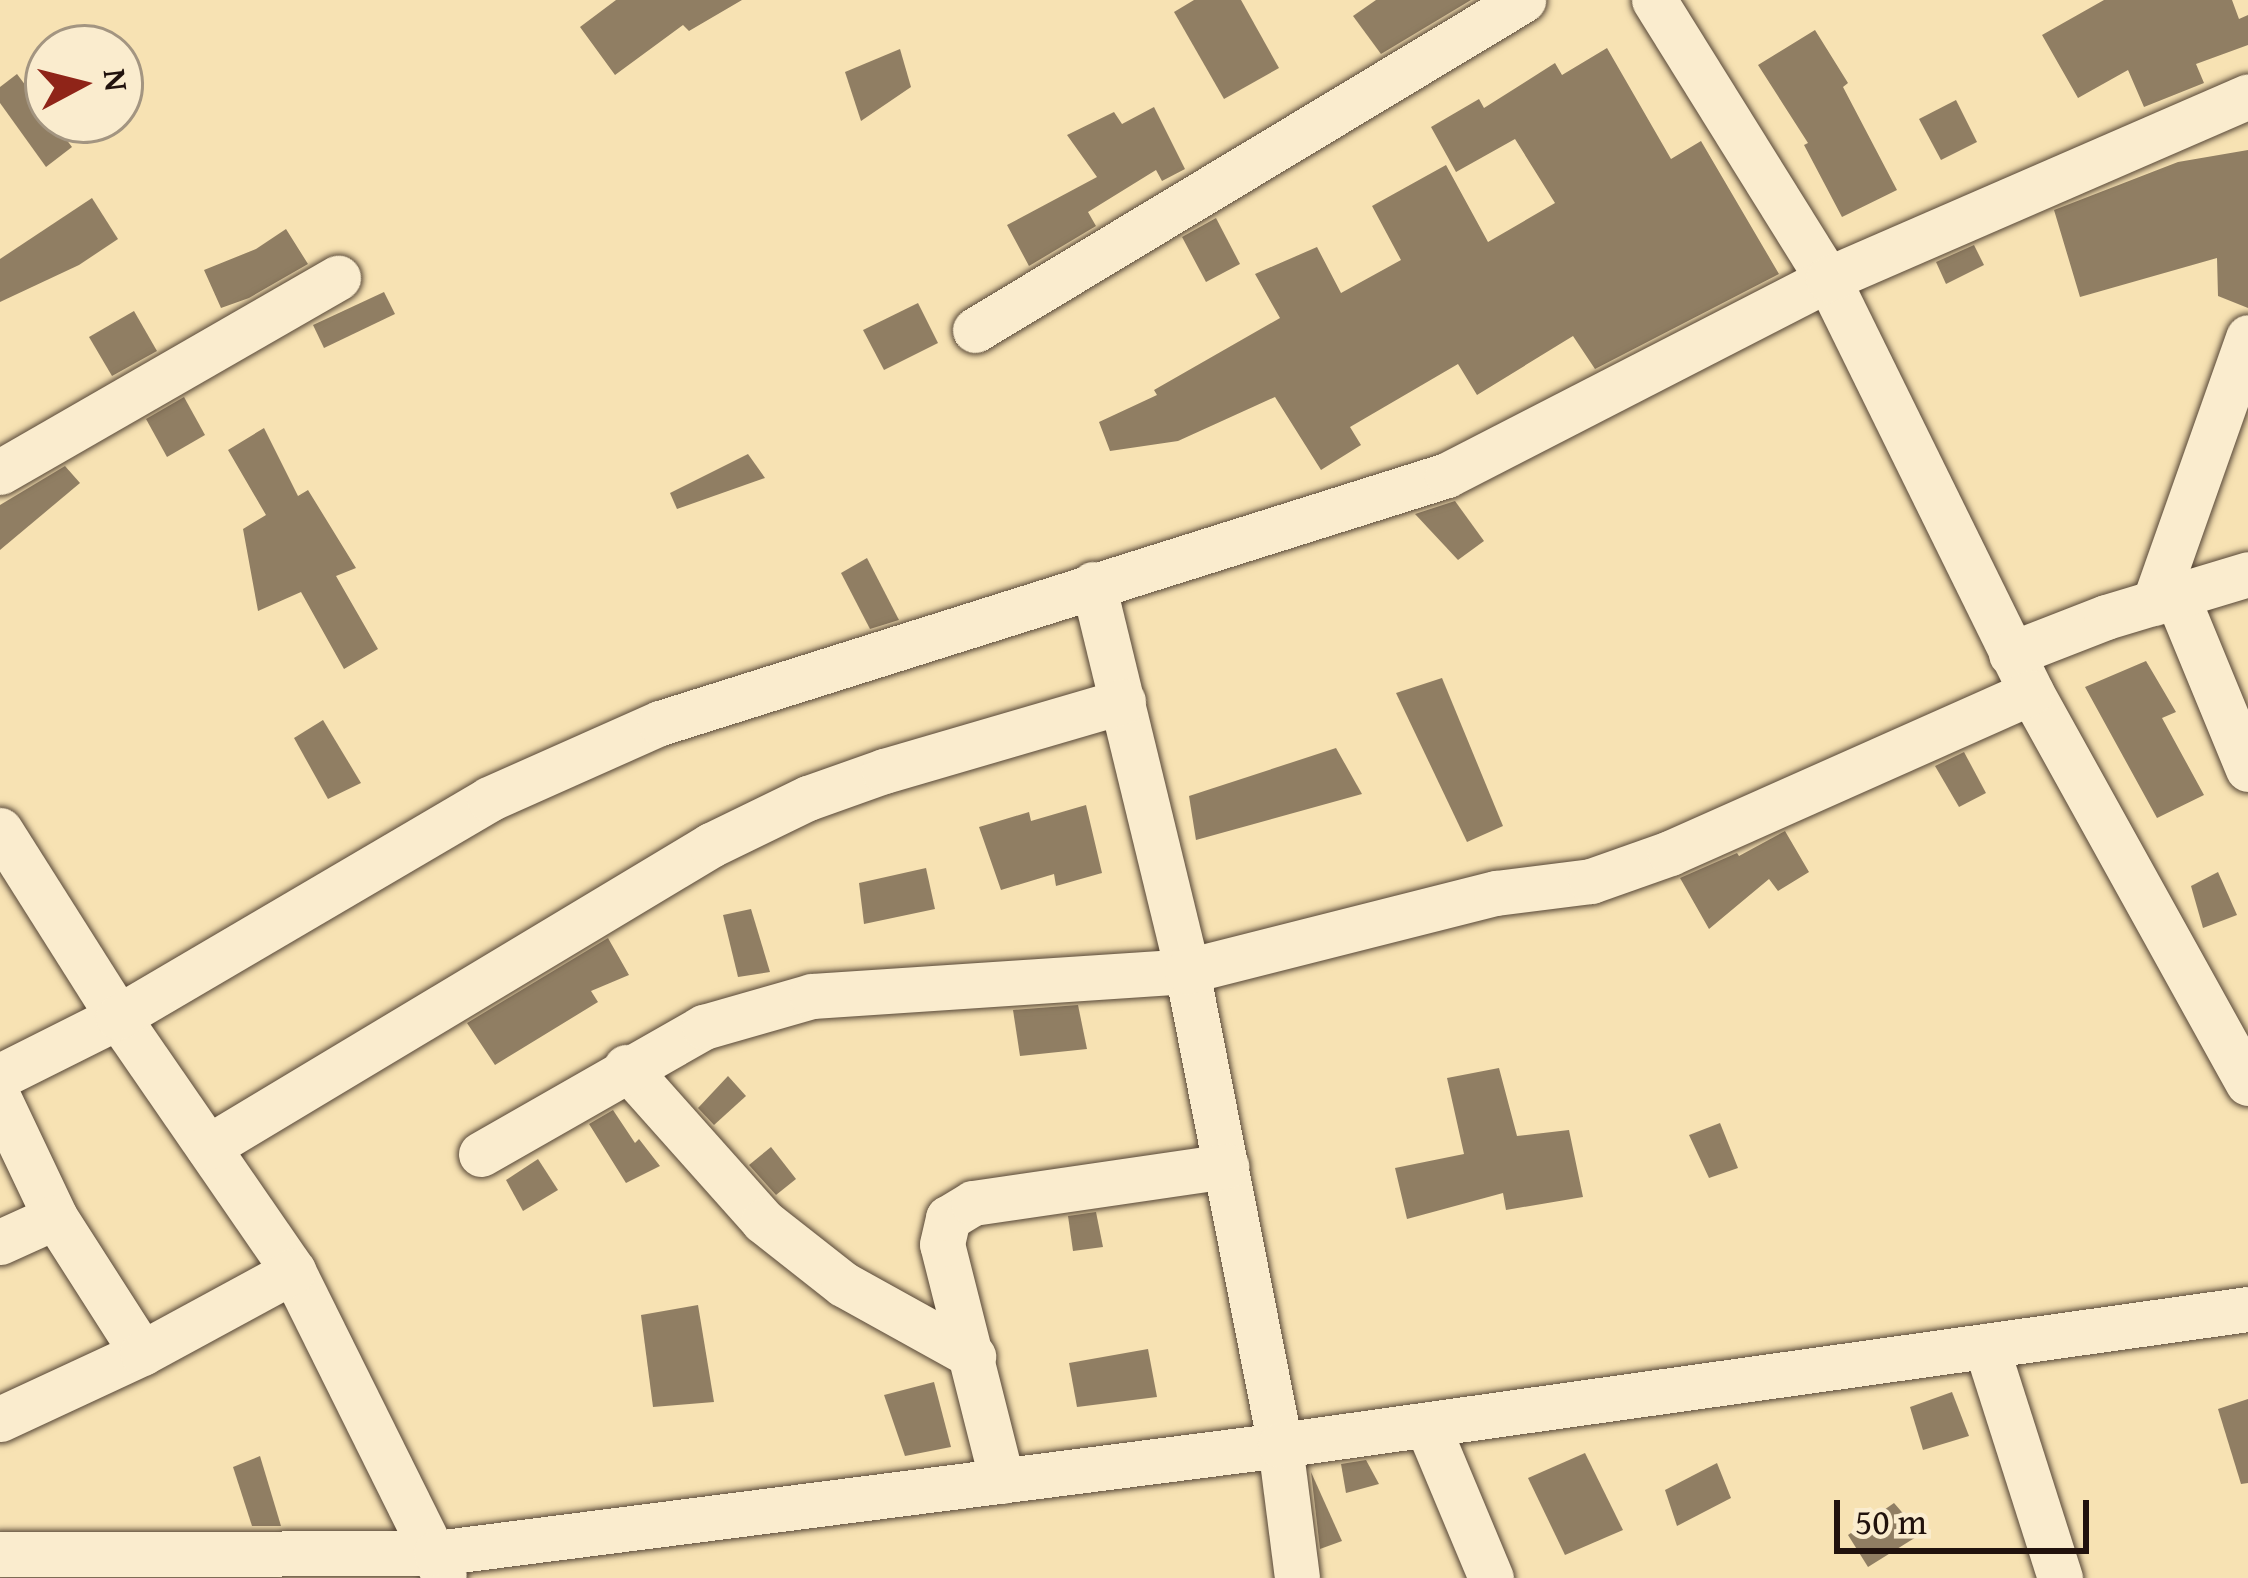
<!DOCTYPE html>
<html>
<head>
<meta charset="utf-8">
<style>
	body { margin:0 }
	#map { position:relative; width:2248px; height:1578px; overflow:hidden; background:#f7e2b3; font-family:"Gentium Book Plus",serif }
	div>[style] { position:absolute }
	.building>* { inset:0; background:#907e63 }
	.roads { filter:drop-shadow(0 0 3px #564636) drop-shadow(0 0 3px #564636) }
	.minor>* { height:45px; margin:-22.5px; padding:0 22.5px; transform-origin:22.5px; border-radius:22.5px; background:#faecce }
	span { translate:-50% -50%; white-space:nowrap; text-align:center; line-height:1.15; -webkit-text-stroke:9px #faecce; paint-order:stroke }
	.north { position:absolute; left:24px; top:24px; width:120px; height:120px; box-sizing:border-box; background:#faecce; border:3px solid #a39581; border-radius:50%; rotate:83deg; font-size:33px; font-weight:700; line-height:48px; text-align:center; color:#21120d }
	.north::after { content:''; display:block; margin:auto; width:42px; height:54px; background:#8f2418; clip-path:polygon(50% 0,100% 100%,50% 72%,0 100%) }
	.scale { position:absolute; left:1834px; top:1500px; width:255px; height:54px; box-sizing:border-box; border:6px solid #21120d; border-top:0; padding-left:15px; font-size:36px; line-height:42px; white-space:nowrap; color:#21120d; -webkit-text-stroke:9px #faecce; paint-order:stroke }
</style>
</head>
<body>
<div id="map">
	<div class="building">
		<i style="clip-path:polygon(616px 0,742px 0,689px 31px,683px 25px,615px 75px,580px 27px)"></i>
		<i style="clip-path:polygon(1194px 0,1241px 0,1279px 68px,1224px 99px,1174px 12px)"></i>
		<i style="clip-path:polygon(1376px 0,1471px 0,1381px 54px,1353px 16px)"></i>
		<i style="clip-path:polygon(2104px 0,2232px 0,2239px 19px,2248px 15px,2248px 45px,2196px 64px,2204px 83px,2144px 107px,2128px 70px,2078px 98px,2042px 35px)"></i>
		<i style="clip-path:polygon(1815px 30px,1848px 83px,1843px 87px,1897px 190px,1842px 217px,1804px 145px,1808px 143px,1758px 65px)"></i>
		<i style="clip-path:polygon(1607px 48px,1671px 159px,1701px 141px,1779px 274px,1595px 369px,1573px 336px,1477px 395px,1458px 364px,1350px 427px,1361px 445px,1321px 470px,1275px 397px,1178px 441px,1110px 451px,1099px 422px,1157px 395px,1154px 390px,1280px 318px,1255px 274px,1317px 247px,1341px 293px,1401px 260px,1372px 206px,1446px 165px,1488px 242px,1555px 203px,1515px 139px,1456px 172px,1431px 127px,1479px 99px,1484px 108px,1555px 63px,1562px 75px)"></i>
		<i style="clip-path:polygon(900px 49px,911px 87px,861px 121px,845px 72px)"></i>
		<i style="clip-path:polygon(17px 74px,72px 147px,46px 167px,0 103px,0 87px)"></i>
		<i style="clip-path:polygon(1956px 100px,1977px 142px,1941px 160px,1919px 119px)"></i>
		<i style="clip-path:polygon(1154px 107px,1185px 169px,1162px 181px,1156px 170px,1088px 212px,1096px 226px,1029px 266px,1007px 225px,1097px 177px,1067px 135px,1114px 112px,1122px 124px)"></i>
		<i style="clip-path:polygon(2248px 150px,2248px 308px,2218px 296px,2217px 258px,2080px 297px,2054px 210px,2178px 162px)"></i>
		<i style="clip-path:polygon(92px 198px,118px 239px,79px 265px,0 302px,0 259px)"></i>
		<i style="clip-path:polygon(1216px 218px,1240px 264px,1206px 282px,1182px 237px)"></i>
		<i style="clip-path:polygon(286px 229px,308px 264px,249px 298px,221px 308px,204px 270px,256px 249px)"></i>
		<i style="clip-path:polygon(1974px 245px,1984px 265px,1946px 284px,1936px 262px)"></i>
		<i style="clip-path:polygon(384px 292px,395px 314px,324px 348px,313px 325px)"></i>
		<i style="clip-path:polygon(918px 303px,938px 343px,884px 370px,863px 330px)"></i>
		<i style="clip-path:polygon(134px 311px,157px 351px,112px 376px,89px 337px)"></i>
		<i style="clip-path:polygon(184px 397px,205px 435px,167px 457px,146px 419px)"></i>
		<i style="clip-path:polygon(264px 428px,298px 496px,308px 490px,356px 568px,336px 576px,378px 649px,344px 669px,301px 592px,258px 611px,243px 529px,266px 515px,228px 450px)"></i>
		<i style="clip-path:polygon(748px 454px,765px 478px,677px 509px,670px 493px)"></i>
		<i style="clip-path:polygon(65px 466px,80px 483px,0 550px,0 505px)"></i>
		<i style="clip-path:polygon(1455px 501px,1484px 541px,1458px 560px,1415px 514px)"></i>
		<i style="clip-path:polygon(867px 558px,899px 620px,870px 629px,841px 573px)"></i>
		<i style="clip-path:polygon(2146px 661px,2176px 712px,2162px 718px,2204px 795px,2157px 818px,2085px 687px)"></i>
		<i style="clip-path:polygon(1442px 678px,1503px 826px,1467px 842px,1396px 693px)"></i>
		<i style="clip-path:polygon(323px 720px,361px 783px,328px 799px,294px 738px)"></i>
		<i style="clip-path:polygon(1336px 748px,1362px 794px,1196px 840px,1189px 796px)"></i>
		<i style="clip-path:polygon(1964px 752px,1986px 793px,1959px 807px,1935px 766px)"></i>
		<i style="clip-path:polygon(1086px 805px,1102px 873px,1056px 886px,1054px 874px,1001px 890px,979px 827px,1029px 812px,1031px 821px)"></i>
		<i style="clip-path:polygon(1785px 831px,1809px 872px,1778px 891px,1769px 879px,1709px 929px,1680px 878px,1737px 853px,1739px 856px)"></i>
		<i style="clip-path:polygon(926px 868px,935px 909px,864px 924px,859px 883px)"></i>
		<i style="clip-path:polygon(2218px 872px,2237px 915px,2203px 928px,2191px 886px)"></i>
		<i style="clip-path:polygon(751px 909px,770px 972px,738px 977px,723px 915px)"></i>
		<i style="clip-path:polygon(608px 938px,629px 975px,591px 991px,598px 1002px,495px 1065px,467px 1023px)"></i>
		<i style="clip-path:polygon(1078px 1005px,1087px 1049px,1020px 1056px,1013px 1010px)"></i>
		<i style="clip-path:polygon(1499px 1068px,1517px 1136px,1569px 1130px,1583px 1197px,1506px 1210px,1503px 1193px,1407px 1219px,1395px 1168px,1464px 1154px,1447px 1078px)"></i>
		<i style="clip-path:polygon(728px 1076px,746px 1096px,714px 1125px,698px 1108px)"></i>
		<i style="clip-path:polygon(613px 1110px,635px 1143px,639px 1139px,660px 1166px,626px 1183px,589px 1124px)"></i>
		<i style="clip-path:polygon(1720px 1123px,1738px 1168px,1709px 1178px,1689px 1135px)"></i>
		<i style="clip-path:polygon(771px 1147px,796px 1179px,776px 1195px,749px 1165px)"></i>
		<i style="clip-path:polygon(538px 1159px,558px 1190px,523px 1211px,506px 1180px)"></i>
		<i style="clip-path:polygon(1096px 1212px,1103px 1247px,1073px 1251px,1068px 1216px)"></i>
		<i style="clip-path:polygon(698px 1305px,714px 1402px,653px 1407px,641px 1315px)"></i>
		<i style="clip-path:polygon(1148px 1349px,1157px 1397px,1077px 1407px,1069px 1363px)"></i>
		<i style="clip-path:polygon(934px 1382px,951px 1447px,905px 1456px,884px 1395px)"></i>
		<i style="clip-path:polygon(1952px 1392px,1969px 1436px,1923px 1450px,1910px 1407px)"></i>
		<i style="clip-path:polygon(2248px 1399px,2248px 1483px,2241px 1484px,2218px 1409px)"></i>
		<i style="clip-path:polygon(1585px 1453px,1623px 1530px,1565px 1555px,1528px 1478px)"></i>
		<i style="clip-path:polygon(260px 1456px,281px 1526px,252px 1526px,233px 1467px)"></i>
		<i style="clip-path:polygon(1366px 1460px,1379px 1484px,1346px 1493px,1341px 1464px)"></i>
		<i style="clip-path:polygon(1717px 1463px,1731px 1498px,1677px 1526px,1665px 1490px)"></i>
		<i style="clip-path:polygon(1311px 1472px,1342px 1541px,1320px 1549px)"></i>
		<i style="clip-path:polygon(1894px 1503px,1921px 1534px,1868px 1567px,1848px 1535px)"></i>
	</div>
	<div class="roads">
		<div class="minor">
			<i style="left:1654px;top:0;width:329px;rotate:58.1deg"></i>
			<i style="left:1828px;top:279px;width:460px;rotate:63.8deg"></i>
			<i style="left:2031px;top:692px;width:447px;rotate:61deg"></i>
			<i style="left:975px;top:330px;width:640px;rotate:-31.06deg"></i>
			<i style="left:0;top:472px;width:390px;rotate:-29.9deg"></i>
			<i style="left:1093px;top:584px;width:398px;rotate:76.3deg"></i>
			<i style="left:1187px;top:971px;width:483px;rotate:78.9deg"></i>
			<i style="left:1280px;top:1445px;width:134px;rotate:82.7deg"></i>
			<i style="left:2177px;top:597px;width:186px;rotate:67.6deg"></i>
			<i style="left:2154px;top:603px;width:282px;rotate:-70.5deg"></i>
			<i style="left:2011px;top:654px;width:102px;rotate:-21.3deg"></i>
			<i style="left:2106px;top:617px;width:148px;rotate:-16.8deg"></i>
			<i style="left:0;top:830px;width:221px;rotate:57.7deg"></i>
			<i style="left:118px;top:1017px;width:308px;rotate:55.4deg"></i>
			<i style="left:293px;top:1271px;width:339px;rotate:63.6deg"></i>
			<i style="left:626px;top:1067px;width:206px;rotate:48.3deg"></i>
			<i style="left:763px;top:1221px;width:102px;rotate:38.2deg"></i>
			<i style="left:843px;top:1284px;width:149px;rotate:29deg"></i>
			<i style="left:0;top:1076px;width:132px;rotate:-26.6deg"></i>
			<i style="left:118px;top:1017px;width:430px;rotate:-30.4deg"></i>
			<i style="left:489px;top:799px;width:187px;rotate:-24deg"></i>
			<i style="left:660px;top:723px;width:825px;rotate:-17.49deg"></i>
			<i style="left:1447px;top:475px;width:428px;rotate:-27.2deg"></i>
			<i style="left:1828px;top:279px;width:458px;rotate:-23.5deg"></i>
			<i style="left:0;top:1101px;width:128px;rotate:64.6deg"></i>
			<i style="left:55px;top:1217px;width:161px;rotate:57.4deg"></i>
			<i style="left:208px;top:1147px;width:587px;rotate:-30.98deg"></i>
			<i style="left:711px;top:845px;width:108px;rotate:-25.9deg"></i>
			<i style="left:808px;top:798px;width:81px;rotate:-19.6deg"></i>
			<i style="left:884px;top:771px;width:249px;rotate:-16.3deg"></i>
			<i style="left:481px;top:1154px;width:257px;rotate:-29.7deg"></i>
			<i style="left:704px;top:1027px;width:112px;rotate:-16deg"></i>
			<i style="left:812px;top:996px;width:376px;rotate:-3.8deg"></i>
			<i style="left:1187px;top:971px;width:319px;rotate:-14.2deg"></i>
			<i style="left:1496px;top:893px;width:96px;rotate:-7.2deg"></i>
			<i style="left:1591px;top:881px;width:84px;rotate:-19.5deg"></i>
			<i style="left:1670px;top:853px;width:395px;rotate:-24deg"></i>
			<i style="left:0;top:1242px;width:60px;rotate:-24.4deg"></i>
			<i style="left:1986px;top:1346px;width:244px;rotate:72.3deg"></i>
			<i style="left:0;top:1419px;width:157px;rotate:-24.9deg"></i>
			<i style="left:142px;top:1353px;width:172px;rotate:-28.5deg"></i>
			<i style="left:1427px;top:1425px;width:166px;rotate:67.3deg"></i>
			<i style="left:1002px;top:1481px;width:244px;rotate:-104.2deg"></i>
			<i style="left:942px;top:1244px;width:27px;rotate:-77deg"></i>
			<i style="left:948px;top:1218px;width:29px;rotate:-31deg"></i>
			<i style="left:973px;top:1203px;width:256px;rotate:-8.3deg"></i>
			<i style="left:0;top:1554px;width:436px;rotate:-0.1deg"></i>
			<i style="left:436px;top:1553px;width:851px;rotate:-7.29deg"></i>
			<i style="left:1280px;top:1445px;width:978px;rotate:-8deg"></i>
		</div>
	</div>
	<div class="north">N</div>
	<div class="scale">50 m</div>
</div>
</body>
</html>
